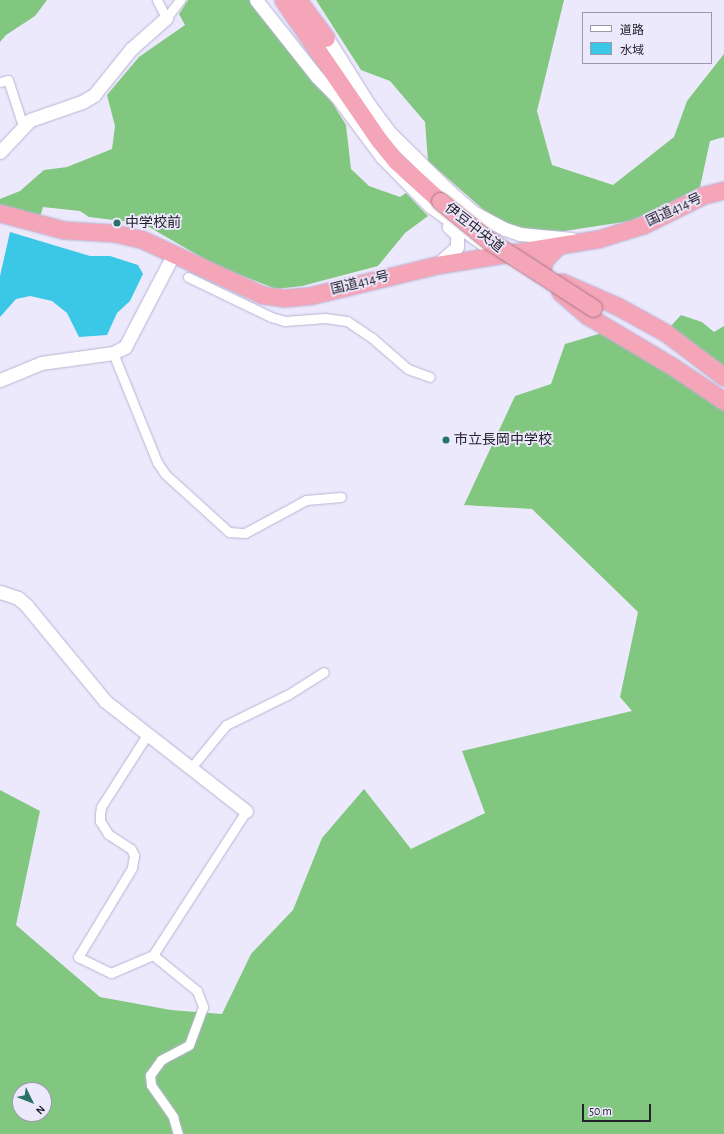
<!DOCTYPE html>
<html>
<head>
<meta charset="utf-8">
<style>
	body { margin:0 }
	#map { position:relative; width:724px; height:1134px; overflow:hidden; background:#ede9fd; font-family:"Alegreya Sans","Noto Sans JP",sans-serif }
	div>[style] { position:absolute }
	.forest>* { inset:0; background:#81c77f }
	.water>* { inset:0; background:#3bc7e6 }
	.roads { filter:drop-shadow(0 0 1px #bab3d3) drop-shadow(0 0 1px #bab3d3) }
	.street>* { height:9px; margin:-4.5px; padding:0 4.5px; transform-origin:4.5px; border-radius:4.5px; background:#fff }
	.secondary>* { height:13px; margin:-6.5px; padding:0 6.5px; transform-origin:6.5px; border-radius:6.5px; background:#fff }
	.highway>* { height:17px; margin:-8.5px; padding:0 8.5px; transform-origin:8.5px; border-radius:8.5px; background:#f4a5b8 }
	.bridges { filter:drop-shadow(0 0 1px #ab7787) drop-shadow(0 0 1px #ab7787) }
	.highway-bridge>* { height:17px; margin:-8.5px; padding:0 8.5px; transform-origin:8.5px; border-radius:8.5px; background:#f4a5b8 }
	.dots>* { width:11px; height:11px; translate:-50% -50%; box-sizing:border-box; border:2px solid #ede9fd; border-radius:50% }
	span { translate:-50% -50%; white-space:nowrap; text-align:center; line-height:1.15; -webkit-text-stroke:3.5px #ede9fd; paint-order:stroke }
	.street-label { font-size:14px; color:#24212d }
	.poi-label { font-size:14px; color:#24212d }
	.left { translate:0 -50%; text-align:left }
	.legend { position:absolute; left:582px; top:12px; width:130px; height:52px; box-sizing:border-box; background:#ede9fd; border:1px solid #9d99aa; margin:0; padding:5px 7px; list-style:none; font-size:12px; color:#24212d }
	.legend li { display:flex; align-items:center; gap:8px; height:20px }
	.legend b { width:20px; border:1px solid #9d99aa }
	.north { position:absolute; left:12px; top:1082px; width:40px; height:40px; box-sizing:border-box; background:#ede9fd; border:1px solid #9d99aa; border-radius:50%; rotate:133deg; font-size:11px; font-weight:700; line-height:16px; text-align:center; color:#24212d }
	.north::after { content:''; display:block; margin:auto; width:14px; height:18px; background:#2a7166; clip-path:polygon(50% 0,100% 100%,50% 72%,0 100%) }
	.scale { position:absolute; left:582px; top:1104px; width:69px; height:18px; box-sizing:border-box; border:2px solid #24212d; border-top:0; padding-left:5px; font-size:12px; line-height:14px; white-space:nowrap; color:#24212d; -webkit-text-stroke:3px #ede9fd; paint-order:stroke }
</style>
</head>
<body>
<div id="map">
	<div class="forest">
		<i style="clip-path:polygon(0 0,47px 0,35px 16px,6px 35px,0 42px)"></i>
		<i style="clip-path:polygon(188px 0,250px 0,333px 104px,346px 125px,351px 169px,369px 186px,400px 197px,406px 193px,428px 216px,405px 233px,378px 266px,302px 286px,276px 289px,215px 265px,149px 227px,130px 222px,89px 217px,80px 211px,43px 207px,40px 217px,0 206px,0 199px,20px 191px,44px 170px,67px 167px,112px 149px,115px 126px,107px 95px,139px 57px,185px 25px,179px 14px)"></i>
		<i style="clip-path:polygon(316px 0,564px 0,537px 111px,552px 165px,613px 185px,674px 137px,687px 101px,724px 54px,724px 137px,710px 141px,700px 187px,664px 206px,630px 221px,565px 231px,524px 230px,506px 223px,485px 211px,428px 161px,425px 122px,390px 81px,361px 70px)"></i>
		<i style="clip-path:polygon(681px 315px,702px 322px,714px 332px,724px 326px,724px 366px,670px 327px)"></i>
		<i style="clip-path:polygon(evenodd,615px 329px,724px 406px,724px 1134px,0 1134px,0 790px,40px 811px,16px 925px,100px 997px,171px 1010px,222px 1014px,251px 954px,293px 910px,322px 838px,364px 789px,411px 849px,485px 813px,462px 751px,632px 711px,620px 697px,638px 612px,532px 509px,464px 505px,515px 396px,551px 384px,565px 344px,615px 329px,20px 1090px,44px 1090px,44px 1114px,20px 1114px,20px 1090px)"></i>
	</div>
	<div class="water">
		<i style="clip-path:polygon(10px 232px,90px 256px,110px 256px,138px 265px,143px 274px,130px 301px,117px 313px,107px 335px,79px 337px,67px 313px,52px 301px,30px 296px,16px 299px,0 317px,0 276px)"></i>
	</div>
	<div class="roads">
		<div class="street">
			<i style="left:157px;top:0;width:20px;rotate:63deg"></i>
			<i style="left:166px;top:18px;width:23px;rotate:-52deg"></i>
			<i style="left:0;top:82px;width:8px;rotate:-14deg"></i>
			<i style="left:8px;top:80px;width:48px;rotate:71.9deg"></i>
			<i style="left:188px;top:277px;width:92px;rotate:25.7deg"></i>
			<i style="left:271px;top:317px;width:15px;rotate:16deg"></i>
			<i style="left:285px;top:321px;width:40px;rotate:-4.3deg"></i>
			<i style="left:325px;top:318px;width:22px;rotate:8deg"></i>
			<i style="left:347px;top:321px;width:29px;rotate:34deg"></i>
			<i style="left:371px;top:337px;width:49px;rotate:40.9deg"></i>
			<i style="left:408px;top:369px;width:23px;rotate:20deg"></i>
			<i style="left:113px;top:353px;width:118px;rotate:68deg"></i>
			<i style="left:157px;top:462px;width:14px;rotate:56deg"></i>
			<i style="left:165px;top:474px;width:86px;rotate:42.2deg"></i>
			<i style="left:229px;top:532px;width:16px;rotate:4deg"></i>
			<i style="left:245px;top:533px;width:69px;rotate:-28.4deg"></i>
			<i style="left:306px;top:500px;width:35px;rotate:-5deg"></i>
			<i style="left:147px;top:735px;width:85px;rotate:122.6deg"></i>
			<i style="left:101px;top:807px;width:7px;rotate:98deg"></i>
			<i style="left:100px;top:814px;width:7px;rotate:90deg"></i>
			<i style="left:100px;top:821px;width:15px;rotate:58deg"></i>
			<i style="left:108px;top:834px;width:27px;rotate:33deg"></i>
			<i style="left:131px;top:849px;width:7px;rotate:63deg"></i>
			<i style="left:134px;top:855px;width:13px;rotate:99deg"></i>
			<i style="left:132px;top:868px;width:104px;rotate:121.2deg"></i>
			<i style="left:78px;top:957px;width:37px;rotate:26deg"></i>
			<i style="left:111px;top:973px;width:46px;rotate:-23.2deg"></i>
			<i style="left:153px;top:955px;width:171px;rotate:-57.1deg"></i>
			<i style="left:190px;top:769px;width:57px;rotate:-50.7deg"></i>
			<i style="left:226px;top:725px;width:70px;rotate:-26.2deg"></i>
			<i style="left:289px;top:694px;width:41px;rotate:-32.2deg"></i>
			<i style="left:153px;top:955px;width:57px;rotate:39.3deg"></i>
			<i style="left:197px;top:991px;width:17px;rotate:69deg"></i>
			<i style="left:203px;top:1007px;width:40px;rotate:110.2deg"></i>
			<i style="left:189px;top:1045px;width:32px;rotate:152deg"></i>
			<i style="left:161px;top:1060px;width:19px;rotate:126deg"></i>
			<i style="left:150px;top:1075px;width:10px;rotate:84deg"></i>
			<i style="left:151px;top:1085px;width:39px;rotate:55deg"></i>
			<i style="left:173px;top:1117px;width:18px;rotate:74deg"></i>
		</div>
		<div class="secondary">
			<i style="left:256px;top:0;width:98px;rotate:51.6deg"></i>
			<i style="left:317px;top:77px;width:30px;rotate:45deg"></i>
			<i style="left:338px;top:98px;width:74px;rotate:53.3deg"></i>
			<i style="left:382px;top:157px;width:69px;rotate:45.6deg"></i>
			<i style="left:430px;top:206px;width:64px;rotate:35.4deg"></i>
			<i style="left:322px;top:30px;width:89px;rotate:57.9deg"></i>
			<i style="left:369px;top:105px;width:38px;rotate:53deg"></i>
			<i style="left:392px;top:135px;width:81px;rotate:44.5deg"></i>
			<i style="left:450px;top:192px;width:30px;rotate:41deg"></i>
			<i style="left:473px;top:212px;width:36px;rotate:28deg"></i>
			<i style="left:505px;top:229px;width:16px;rotate:18deg"></i>
			<i style="left:520px;top:234px;width:52px;rotate:5.5deg"></i>
			<i style="left:0;top:152px;width:44px;rotate:-46.8deg"></i>
			<i style="left:30px;top:120px;width:55px;rotate:-19.1deg"></i>
			<i style="left:82px;top:102px;width:14px;rotate:-30deg"></i>
			<i style="left:94px;top:95px;width:59px;rotate:-51.2deg"></i>
			<i style="left:131px;top:49px;width:47px;rotate:-41.5deg"></i>
			<i style="left:438px;top:264px;width:25px;rotate:-42deg"></i>
			<i style="left:457px;top:247px;width:13px;rotate:-90deg"></i>
			<i style="left:457px;top:234px;width:11px;rotate:-139deg"></i>
			<i style="left:0;top:380px;width:44px;rotate:-22.5deg"></i>
			<i style="left:41px;top:363px;width:73px;rotate:-7.9deg"></i>
			<i style="left:113px;top:353px;width:13px;rotate:-27deg"></i>
			<i style="left:125px;top:347px;width:104px;rotate:-62.4deg"></i>
			<i style="left:0;top:592px;width:19px;rotate:18deg"></i>
			<i style="left:18px;top:598px;width:11px;rotate:41deg"></i>
			<i style="left:26px;top:605px;width:124px;rotate:50.5deg"></i>
			<i style="left:105px;top:701px;width:179px;rotate:38deg"></i>
		</div>
		<div class="highway">
			<i style="left:283px;top:0;width:170px;rotate:55.6deg"></i>
			<i style="left:379px;top:140px;width:27px;rotate:51deg"></i>
			<i style="left:396px;top:161px;width:59px;rotate:42.3deg"></i>
			<i style="left:298px;top:0;width:47px;rotate:53.6deg"></i>
			<i style="left:0;top:213px;width:66px;rotate:14.9deg"></i>
			<i style="left:64px;top:230px;width:50px;rotate:3.4deg"></i>
			<i style="left:114px;top:233px;width:28px;rotate:13deg"></i>
			<i style="left:141px;top:239px;width:134px;rotate:24.7deg"></i>
			<i style="left:263px;top:295px;width:21px;rotate:8deg"></i>
			<i style="left:284px;top:298px;width:25px;rotate:-5deg"></i>
			<i style="left:309px;top:296px;width:132px;rotate:-13.6deg"></i>
			<i style="left:437px;top:265px;width:163px;rotate:-9.2deg"></i>
			<i style="left:598px;top:239px;width:47px;rotate:-17.3deg"></i>
			<i style="left:643px;top:225px;width:68px;rotate:-26.2deg"></i>
			<i style="left:704px;top:195px;width:21px;rotate:-14deg"></i>
			<i style="left:542px;top:269px;width:10px;rotate:-73deg"></i>
			<i style="left:545px;top:259px;width:18px;rotate:-45deg"></i>
			<i style="left:562px;top:282px;width:60px;rotate:23.6deg"></i>
			<i style="left:617px;top:306px;width:56px;rotate:28.9deg"></i>
			<i style="left:666px;top:333px;width:73px;rotate:37.2deg"></i>
			<i style="left:560px;top:292px;width:37px;rotate:41deg"></i>
			<i style="left:588px;top:316px;width:98px;rotate:30.8deg"></i>
			<i style="left:672px;top:366px;width:63px;rotate:33.9deg"></i>
		</div>
	</div>
	<div class="bridges">
		<div class="highway-bridge">
			<i style="left:440px;top:201px;width:62px;rotate:39.1deg"></i>
			<i style="left:488px;top:240px;width:125px;rotate:32.9deg"></i>
		</div>
	</div>
	<div class="dots">
		<i style="left:117px;top:223px;background:#2a7166"></i>
		<i style="left:446px;top:440px;background:#2a7166"></i>
	</div>
	<div class="street-label">
		<span style="left:674px;top:210px;rotate:-25deg">国道414号</span>
		<span style="left:474px;top:228px;rotate:38deg">伊豆中央道</span>
		<span style="left:360px;top:283px;rotate:-14deg">国道414号</span>
	</div>
	<div class="poi-label">
		<span class="left" style="left:125px;top:223px">中学校前</span>
		<span class="left" style="left:454px;top:440px">市立長岡中学校</span>
	</div>
	<ul class="legend">
	<li><b style="height:5px;background:#fff"></b>道路</li>
	<li><b style="height:11px;background:#3bc7e6"></b>水域</li>
	</ul>
	<div class="north">N</div>
	<div class="scale">50 m</div>
</div>
</body>
</html>
